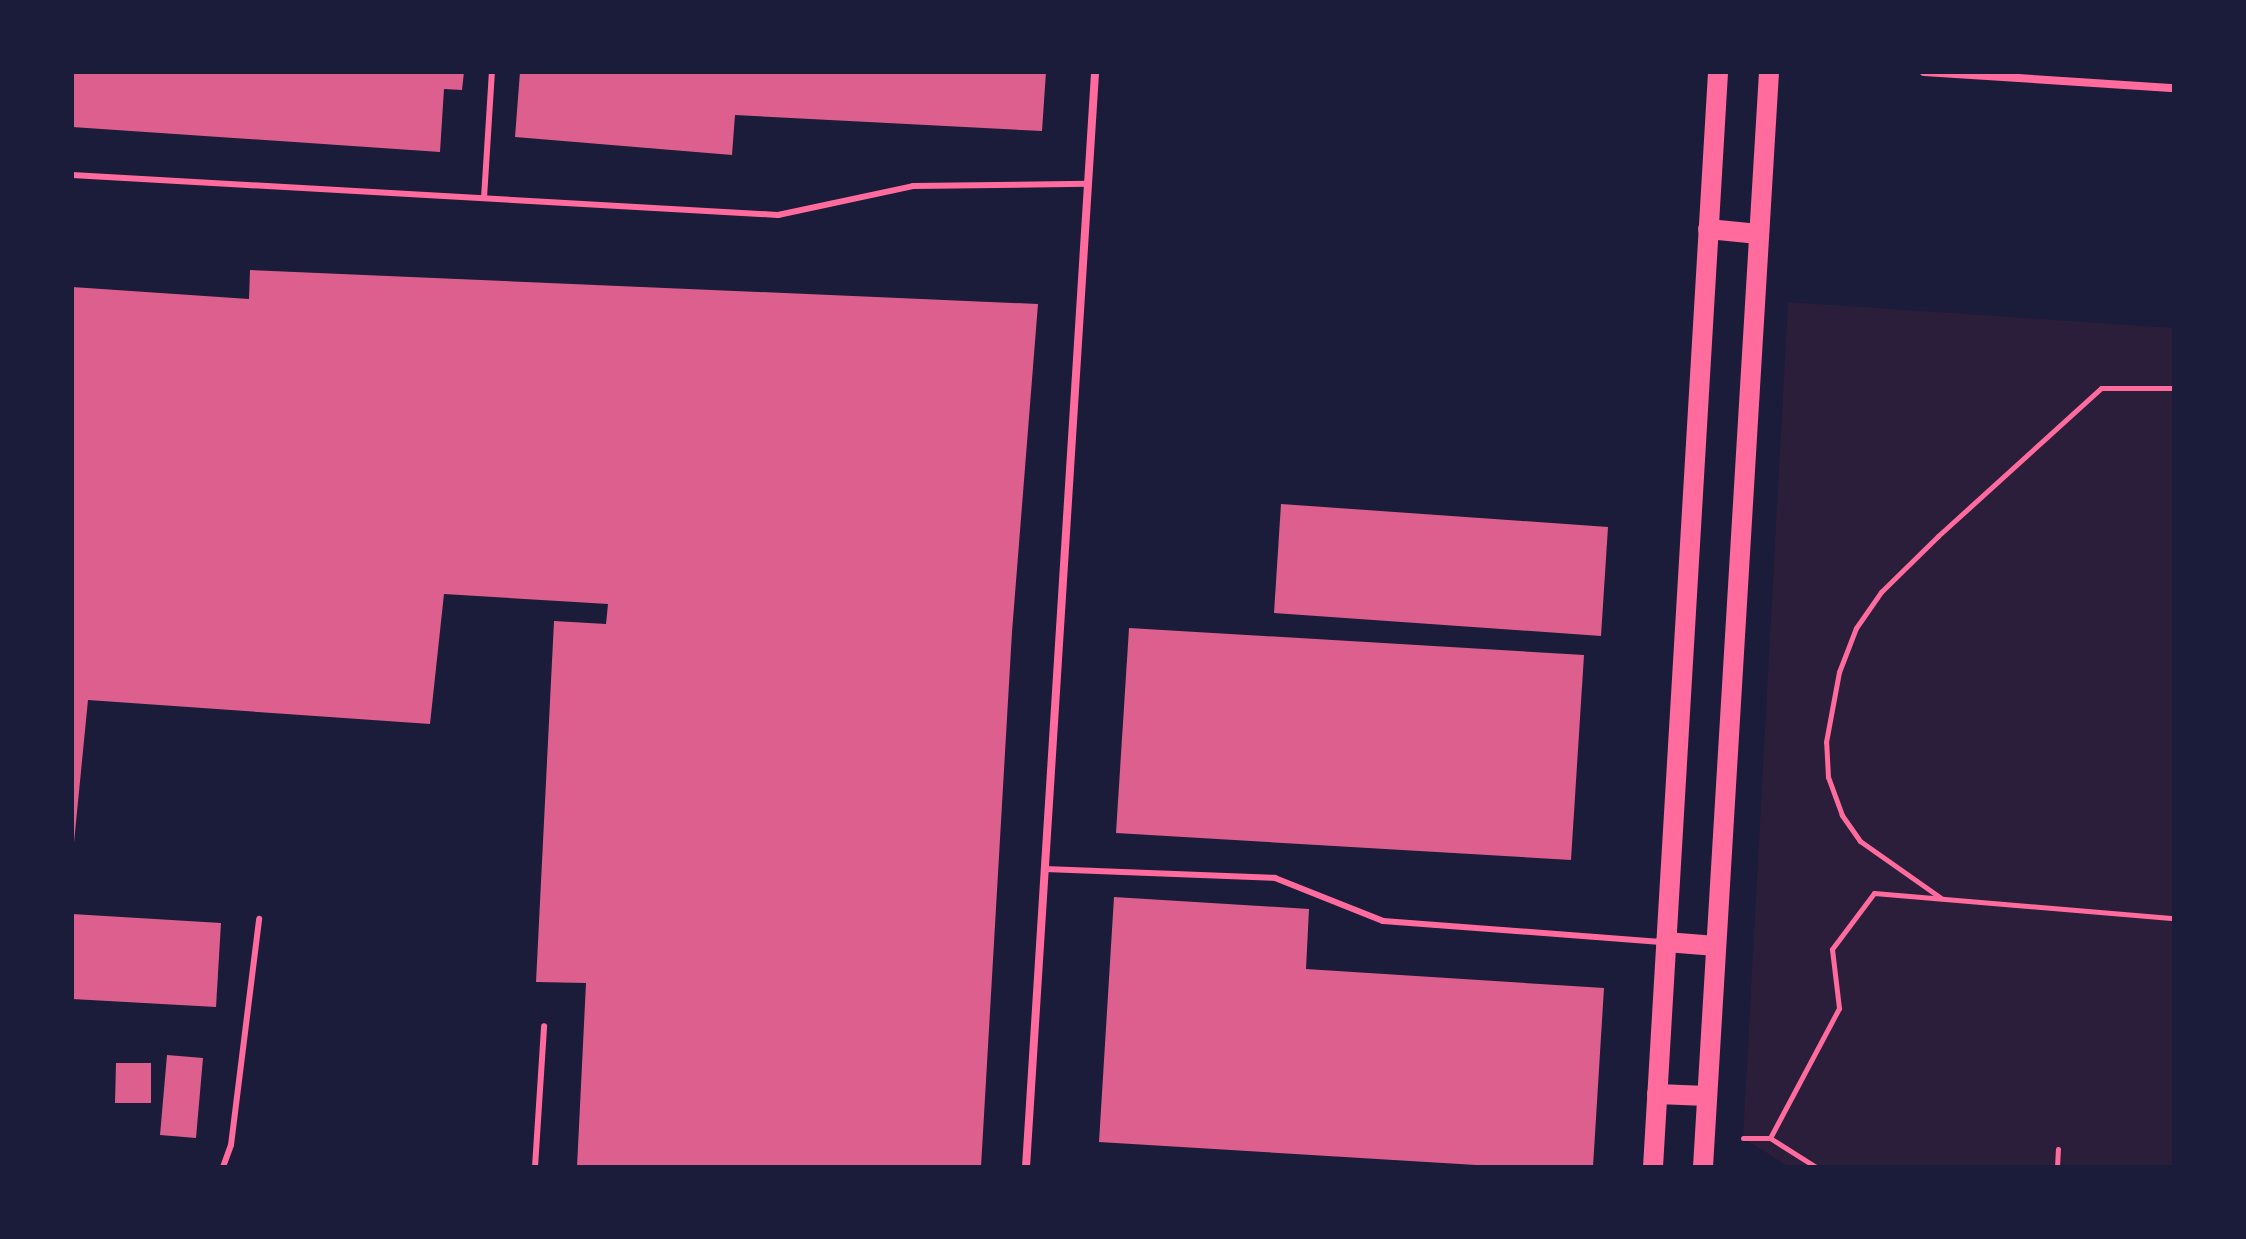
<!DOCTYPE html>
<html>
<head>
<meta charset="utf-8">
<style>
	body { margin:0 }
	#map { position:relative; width:2246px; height:1239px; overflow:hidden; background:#1b1b3a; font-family:"Space Grotesk",sans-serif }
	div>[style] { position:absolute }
	.green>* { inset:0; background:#2a1e3b }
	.building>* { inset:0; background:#dd5f8e }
	.path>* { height:5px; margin:-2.5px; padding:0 2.5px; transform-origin:2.5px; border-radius:2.5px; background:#ff6b9d }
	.service>* { height:6px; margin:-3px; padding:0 3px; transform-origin:3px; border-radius:3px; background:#ff6b9d }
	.minor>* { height:8px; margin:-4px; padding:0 4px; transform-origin:4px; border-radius:4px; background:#ff6b9d }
	.primary>* { height:20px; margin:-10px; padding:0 10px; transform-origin:10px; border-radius:10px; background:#ff6b9d }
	span { translate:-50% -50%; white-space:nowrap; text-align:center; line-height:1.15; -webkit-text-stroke:7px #1b1b3a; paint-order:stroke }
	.frame { position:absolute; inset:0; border:74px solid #1b1b3a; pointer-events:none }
</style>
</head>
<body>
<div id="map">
	<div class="green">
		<i style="clip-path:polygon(1788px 302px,2174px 328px,2174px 1167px,1789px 1167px,1743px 1138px)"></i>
	</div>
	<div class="building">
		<i style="clip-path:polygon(72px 72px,464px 72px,462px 90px,444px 89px,440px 152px,72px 127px)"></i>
		<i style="clip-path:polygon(520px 72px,1046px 72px,1042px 131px,735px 115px,732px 155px,515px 137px)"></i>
		<i style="clip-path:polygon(250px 270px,1038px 304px,1012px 632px,981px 1167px,577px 1167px,586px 983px,536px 982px,554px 621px,606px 624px,608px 604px,444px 594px,430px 724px,88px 700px,72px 863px,72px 287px,249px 299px)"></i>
		<i style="clip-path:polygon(1281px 504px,1608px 527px,1601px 636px,1274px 613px)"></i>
		<i style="clip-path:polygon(1129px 628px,1584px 655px,1571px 860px,1116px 833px)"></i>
		<i style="clip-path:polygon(1114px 897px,1309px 909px,1306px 969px,1604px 988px,1593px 1167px,1509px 1167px,1099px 1142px)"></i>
		<i style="clip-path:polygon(72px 914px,221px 923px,216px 1007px,72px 999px)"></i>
		<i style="clip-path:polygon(167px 1055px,203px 1058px,196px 1138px,160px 1135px)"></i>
		<i style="clip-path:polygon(116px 1063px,151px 1063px,151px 1103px,115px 1103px)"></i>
	</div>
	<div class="path">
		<i style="left:1941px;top:898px;width:99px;rotate:-144.9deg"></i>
		<i style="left:1860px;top:841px;width:32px;rotate:-125deg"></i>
		<i style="left:1842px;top:815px;width:40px;rotate:-110.2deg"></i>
		<i style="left:1828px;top:777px;width:35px;rotate:-93deg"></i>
		<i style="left:1826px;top:742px;width:71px;rotate:-79.5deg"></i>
		<i style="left:1839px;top:672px;width:47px;rotate:-68.9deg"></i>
		<i style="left:1856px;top:628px;width:44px;rotate:-55.2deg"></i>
		<i style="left:1881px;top:592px;width:80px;rotate:-44.5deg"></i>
		<i style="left:1938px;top:536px;width:220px;rotate:-42.2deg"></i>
		<i style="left:2101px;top:388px;width:73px"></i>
		<i style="left:1743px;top:1138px;width:27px"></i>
		<i style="left:1770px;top:1138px;width:54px;rotate:32.2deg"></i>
		<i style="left:1770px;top:1138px;width:147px;rotate:-62deg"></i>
		<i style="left:1839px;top:1008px;width:59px;rotate:-96.8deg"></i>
		<i style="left:1832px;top:949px;width:70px;rotate:-53.1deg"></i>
		<i style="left:1874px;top:893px;width:301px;rotate:4.8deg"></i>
		<i style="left:2057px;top:1167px;width:18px;rotate:-87deg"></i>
	</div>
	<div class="service">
		<i style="left:72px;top:175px;width:707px;rotate:3.24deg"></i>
		<i style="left:778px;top:215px;width:138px;rotate:-12.1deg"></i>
		<i style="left:913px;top:186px;width:175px;rotate:-0.7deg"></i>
		<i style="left:484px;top:198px;width:126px;rotate:-86.4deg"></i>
		<i style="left:1045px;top:869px;width:230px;rotate:2.2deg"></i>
		<i style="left:1275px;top:878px;width:116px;rotate:21.7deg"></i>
		<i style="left:1383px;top:921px;width:282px;rotate:4.3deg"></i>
		<i style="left:223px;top:1167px;width:23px;rotate:-70deg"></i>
		<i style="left:231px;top:1145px;width:228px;rotate:-82.9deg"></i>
		<i style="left:535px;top:1167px;width:141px;rotate:-86.3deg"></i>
	</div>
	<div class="minor">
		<i style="left:1924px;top:72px;width:251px;rotate:3.7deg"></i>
		<i style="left:1026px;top:1167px;width:1097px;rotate:-86.39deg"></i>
	</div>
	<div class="primary">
		<i style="left:1708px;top:229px;width:51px;rotate:5.6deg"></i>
		<i style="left:1666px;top:942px;width:50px;rotate:4.6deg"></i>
		<i style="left:1657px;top:1094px;width:50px;rotate:2.3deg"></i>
		<i style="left:1653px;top:1167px;width:1097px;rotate:-86.6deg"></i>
		<i style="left:1703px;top:1167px;width:1097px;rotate:-86.55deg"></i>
	</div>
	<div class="frame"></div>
</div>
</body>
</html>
